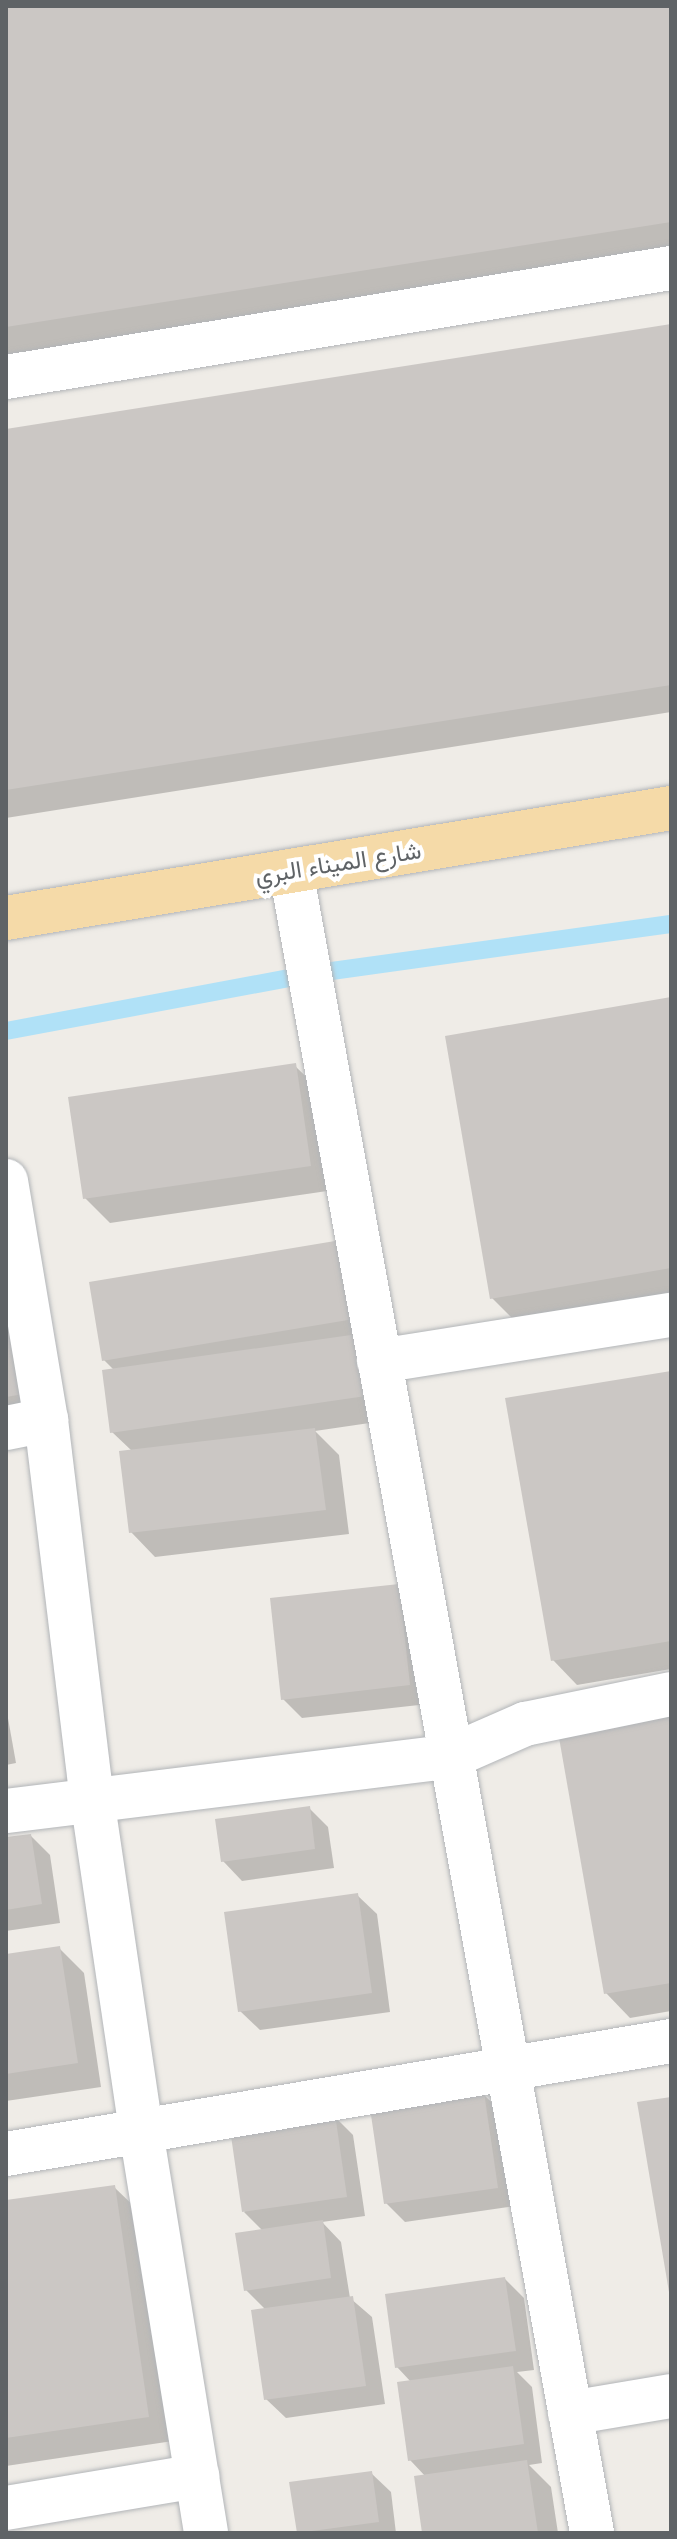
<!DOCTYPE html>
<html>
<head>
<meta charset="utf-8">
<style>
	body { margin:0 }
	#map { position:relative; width:677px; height:2539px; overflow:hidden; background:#efece7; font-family:Inter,Vazirmatn,sans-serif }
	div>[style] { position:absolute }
	.shadow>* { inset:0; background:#0003 }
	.stream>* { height:18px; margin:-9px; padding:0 9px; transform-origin:9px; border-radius:9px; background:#b0e1f7 }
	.building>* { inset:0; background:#cbc7c4 }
	.roads { filter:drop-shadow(0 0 2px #b2b5b8) drop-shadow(0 0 2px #b2b5b8) }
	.minor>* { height:44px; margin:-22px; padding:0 22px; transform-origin:22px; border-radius:22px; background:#fff }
	.trunk>* { height:44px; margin:-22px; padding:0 22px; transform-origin:22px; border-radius:22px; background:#f5daa8 }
	span { translate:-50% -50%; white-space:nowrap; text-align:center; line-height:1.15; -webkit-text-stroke:8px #fff; paint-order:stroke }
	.street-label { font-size:24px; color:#5f6366 }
	.frame { position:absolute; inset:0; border:8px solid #5f6366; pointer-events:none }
</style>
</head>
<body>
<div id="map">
	<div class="shadow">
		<i style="clip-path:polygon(6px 6px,671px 6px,671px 250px,6px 355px)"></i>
		<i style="clip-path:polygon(671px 327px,671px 712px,6px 818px,6px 431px)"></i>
		<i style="clip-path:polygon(671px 999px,671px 1296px,516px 1322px,492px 1298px)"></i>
		<i style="clip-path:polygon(295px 1066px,320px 1090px,334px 1190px,110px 1223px,85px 1198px)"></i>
		<i style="clip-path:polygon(6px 1155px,52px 1418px,6px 1425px)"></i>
		<i style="clip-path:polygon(341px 1243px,390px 1420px,315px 1431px,339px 1455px,349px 1534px,155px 1557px,131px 1532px,132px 1451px,112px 1432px,115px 1371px,104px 1360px)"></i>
		<i style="clip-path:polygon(671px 1372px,671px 1669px,577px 1685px,553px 1660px)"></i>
		<i style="clip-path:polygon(398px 1586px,428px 1704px,302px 1718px,283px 1699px)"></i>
		<i style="clip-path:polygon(6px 1707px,16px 1763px,6px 1765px)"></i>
		<i style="clip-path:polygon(671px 1715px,671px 2011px,630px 2018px,606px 1993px)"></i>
		<i style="clip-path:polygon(309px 1808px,328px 1827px,334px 1868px,242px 1881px,223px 1861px)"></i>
		<i style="clip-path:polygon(31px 1836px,50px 1855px,60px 1923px,6px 1931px,6px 1839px)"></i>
		<i style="clip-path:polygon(357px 1895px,377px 1914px,390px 2012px,260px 2030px,240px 2011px)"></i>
		<i style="clip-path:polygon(60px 1949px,84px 1973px,101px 2087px,6px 2101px,6px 1956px)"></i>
		<i style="clip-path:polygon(483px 2094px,503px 2113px,516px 2206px,405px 2222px,386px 2203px)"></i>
		<i style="clip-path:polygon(334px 2116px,353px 2135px,365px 2216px,322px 2222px,341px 2242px,350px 2298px,372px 2317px,385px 2404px,286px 2418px,266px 2399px,266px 2310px,246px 2290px,263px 2231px,244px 2212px)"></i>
		<i style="clip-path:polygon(114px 2187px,139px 2211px,173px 2441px,6px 2466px,6px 2202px)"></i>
		<i style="clip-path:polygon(505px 2279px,524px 2298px,534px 2370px,517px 2372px,532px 2387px,542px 2463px,529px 2465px,551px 2487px,558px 2533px,424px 2533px,426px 2477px,410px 2460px,411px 2382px,397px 2367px)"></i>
		<i style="clip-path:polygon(371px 2473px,391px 2492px,396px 2533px,299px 2533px,292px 2484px)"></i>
	</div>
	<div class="stream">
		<i style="left:6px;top:1031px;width:309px;rotate:-10.6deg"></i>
		<i style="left:310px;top:974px;width:364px;rotate:-7.9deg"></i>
	</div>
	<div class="building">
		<i style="clip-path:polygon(6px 6px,671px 6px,671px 222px,6px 327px)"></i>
		<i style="clip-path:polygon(671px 324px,671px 685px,6px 790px,6px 429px)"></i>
		<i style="clip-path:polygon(671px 997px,671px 1268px,490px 1299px,445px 1036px)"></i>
		<i style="clip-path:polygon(296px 1063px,311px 1166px,83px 1199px,68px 1097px)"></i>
		<i style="clip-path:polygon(341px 1240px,354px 1319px,102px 1361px,89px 1282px)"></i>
		<i style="clip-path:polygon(6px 1269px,29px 1393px,6px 1397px)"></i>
		<i style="clip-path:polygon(358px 1334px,366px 1396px,110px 1433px,102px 1370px)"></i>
		<i style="clip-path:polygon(671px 1371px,671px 1641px,551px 1661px,505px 1398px)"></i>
		<i style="clip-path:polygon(315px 1428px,326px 1510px,129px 1533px,119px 1451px)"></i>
		<i style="clip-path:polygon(399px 1584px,410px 1685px,281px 1700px,270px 1598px)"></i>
		<i style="clip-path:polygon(671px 1713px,671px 1983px,604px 1994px,558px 1732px)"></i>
		<i style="clip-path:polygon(310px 1806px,315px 1849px,221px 1862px,215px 1819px)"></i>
		<i style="clip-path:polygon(31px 1834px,42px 1904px,6px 1910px,6px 1837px)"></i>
		<i style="clip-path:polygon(358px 1893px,372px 1993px,238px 2012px,224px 1912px)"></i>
		<i style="clip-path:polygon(60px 1946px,78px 2063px,6px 2074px,6px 1954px)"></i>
		<i style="clip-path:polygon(484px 2092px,498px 2188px,384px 2204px,370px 2108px)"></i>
		<i style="clip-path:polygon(671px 2097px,671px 2292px,669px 2292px,637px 2102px)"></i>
		<i style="clip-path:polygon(335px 2114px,347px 2197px,242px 2212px,230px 2129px)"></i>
		<i style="clip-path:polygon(115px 2185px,149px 2417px,6px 2438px,6px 2200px)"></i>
		<i style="clip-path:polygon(323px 2220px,331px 2278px,244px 2291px,235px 2233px)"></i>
		<i style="clip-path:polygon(505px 2277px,516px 2351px,395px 2368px,385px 2294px)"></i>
		<i style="clip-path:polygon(353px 2296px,366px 2386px,264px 2400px,251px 2310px)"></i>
		<i style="clip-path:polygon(513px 2366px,524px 2444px,408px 2461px,397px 2382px)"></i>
		<i style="clip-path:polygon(527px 2460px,538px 2533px,422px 2533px,414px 2476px)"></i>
		<i style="clip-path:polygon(372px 2471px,379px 2522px,297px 2533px,289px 2482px)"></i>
	</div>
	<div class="roads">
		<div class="minor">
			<i style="left:6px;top:377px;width:674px;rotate:-9.31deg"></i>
			<i style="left:291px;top:871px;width:1689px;rotate:79.73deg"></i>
			<i style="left:6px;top:1181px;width:242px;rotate:80.5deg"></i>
			<i style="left:46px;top:1420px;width:381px;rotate:83.1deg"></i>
			<i style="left:92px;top:1798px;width:337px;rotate:81.6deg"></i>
			<i style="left:141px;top:2131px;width:407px;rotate:80.8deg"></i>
			<i style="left:379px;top:1361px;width:296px;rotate:-9deg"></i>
			<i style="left:6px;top:1428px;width:41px;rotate:-11.3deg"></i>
			<i style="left:6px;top:1811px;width:449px;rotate:-7deg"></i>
			<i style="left:452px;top:1756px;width:80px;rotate:-23.7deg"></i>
			<i style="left:525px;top:1724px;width:149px;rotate:-11.6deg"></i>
			<i style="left:6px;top:2154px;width:675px;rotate:-9.64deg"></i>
			<i style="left:570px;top:2413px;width:102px;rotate:-9.6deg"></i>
			<i style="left:6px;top:2508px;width:194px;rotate:-9.5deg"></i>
		</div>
		<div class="trunk">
			<i style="left:6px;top:918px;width:674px;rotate:-9.39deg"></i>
		</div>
	</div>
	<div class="street-label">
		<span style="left:338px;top:863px;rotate:-9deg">شارع الميناء البري</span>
	</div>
	<div class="frame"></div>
</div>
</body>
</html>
